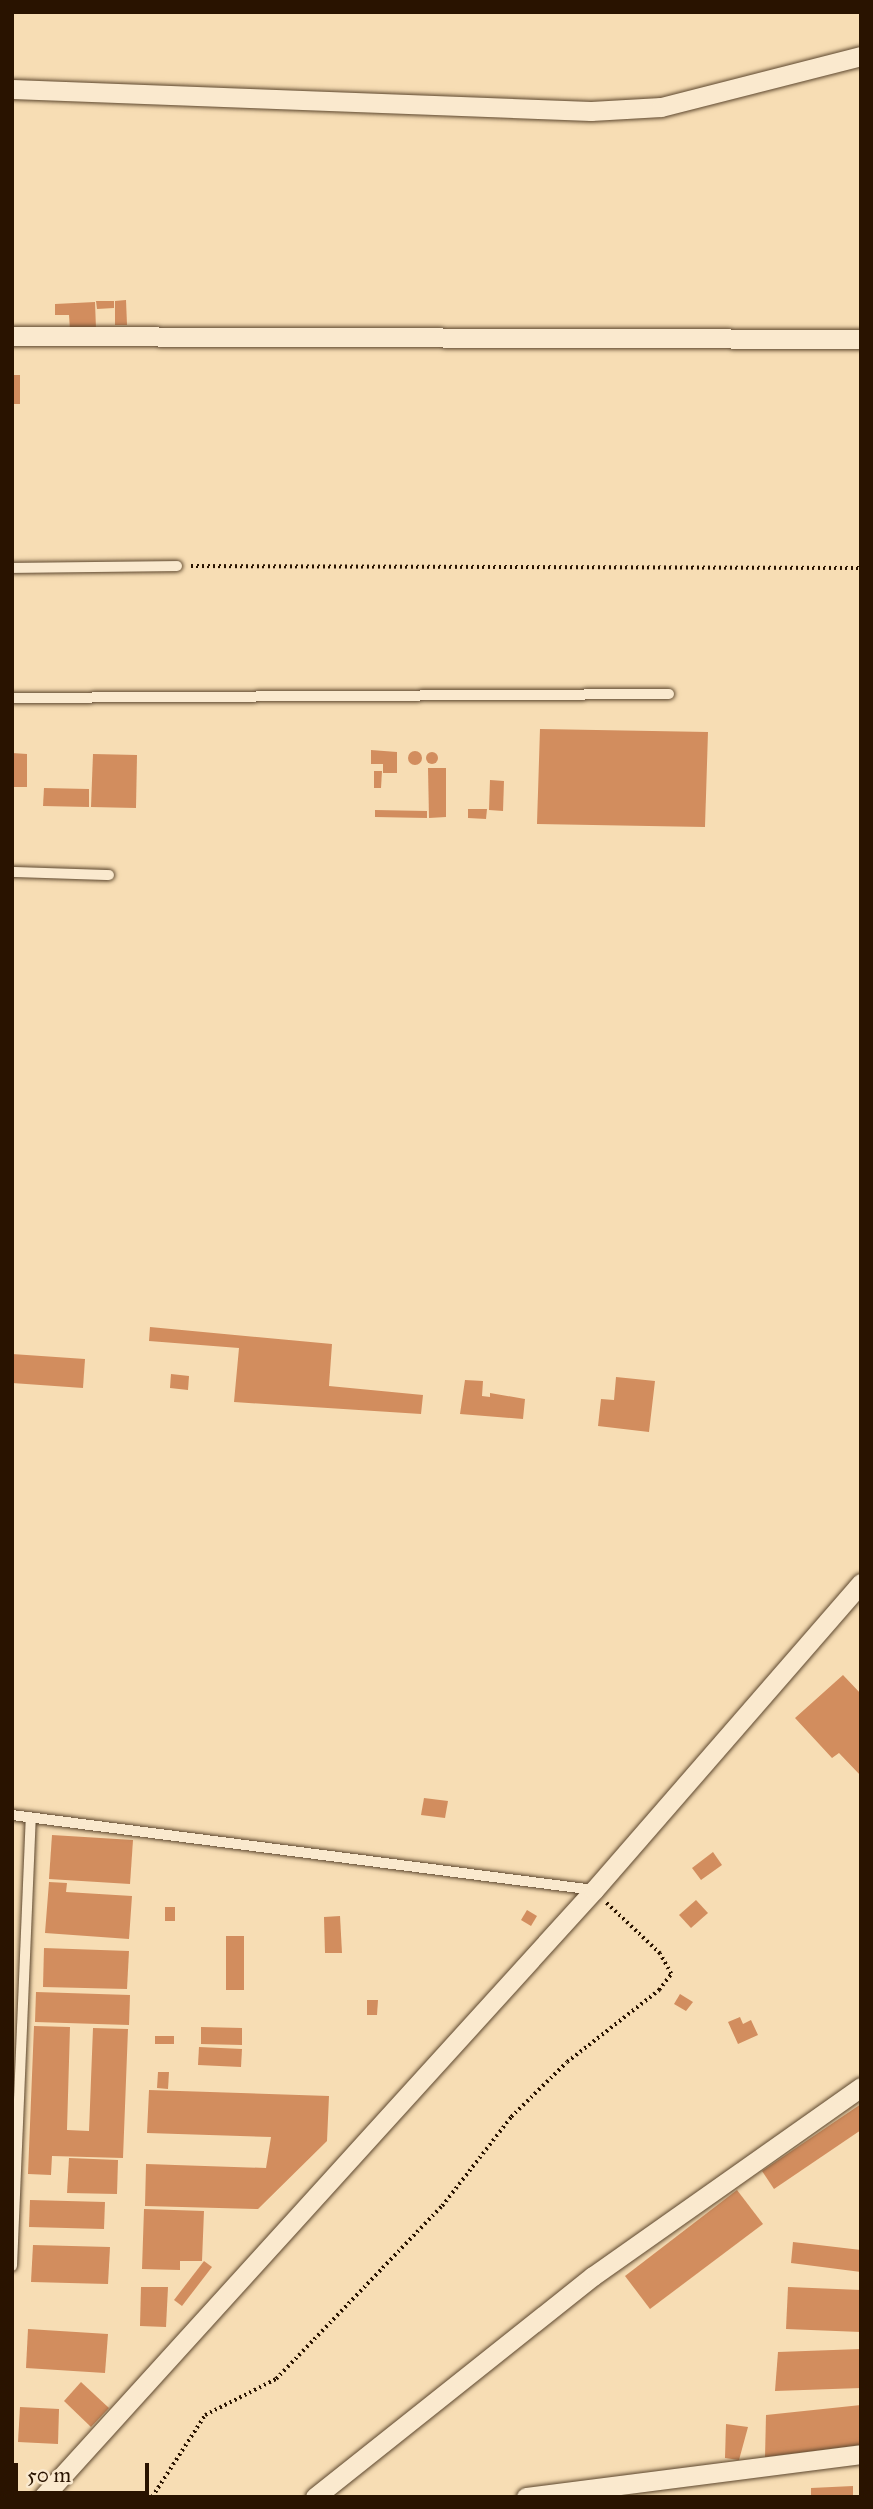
<!DOCTYPE html>
<html>
<head>
<meta charset="utf-8">
<style>
	body { margin:0 }
	#map { position:relative; width:873px; height:2509px; overflow:hidden; background:#f7ddb4; font-family:"IM FELL Great Primer",serif }
	div>[style] { position:absolute }
	.building>* { inset:0; background:#d28d5e }
	.round { border-radius:50% }
	.path>* { height:3.5px; margin-top:-1.75px; transform-origin:0; background:repeating-linear-gradient(90deg,#291300 0 2px,transparent 0 5.5px) }
	.roads { filter:drop-shadow(0 0 2px #5c462d) drop-shadow(0 0 2px #5c462d) }
	.service>* { height:10px; margin:-5px; padding:0 5px; transform-origin:5px; border-radius:5px; background:#fae9ce }
	.minor>* { height:19px; margin:-9.5px; padding:0 9.5px; transform-origin:9.5px; border-radius:9.5px; background:#fae9ce }
	span { translate:-50% -50%; white-space:nowrap; text-align:center; line-height:1.15; -webkit-text-stroke:7px #fae9ce; paint-order:stroke }
	.frame { position:absolute; inset:0; border:14px solid #291300; pointer-events:none }
	.scale { position:absolute; left:14px; top:2463px; width:135px; height:32px; box-sizing:border-box; border:4px solid #291300; border-top:0; padding-left:9px; font-size:21px; line-height:24px; white-space:nowrap; color:#291300; -webkit-text-stroke:5px #fae9ce; paint-order:stroke }
</style>
</head>
<body>
<div id="map">
	<div class="building">
		<i style="clip-path:polygon(126px 300px,127px 325px,115px 325px,115px 301px)"></i>
		<i style="clip-path:polygon(96px 301px,114px 301px,114px 308px,97px 309px)"></i>
		<i style="clip-path:polygon(95px 302px,96px 329px,70px 330px,69px 315px,55px 315px,55px 304px)"></i>
		<i style="clip-path:polygon(12px 375px,20px 375px,20px 404px,12px 404px)"></i>
		<i style="clip-path:polygon(540px 729px,708px 732px,705px 827px,537px 824px)"></i>
		<i style="clip-path:polygon(371px 750px,397px 752px,397px 773px,383px 773px,383px 764px,371px 764px)"></i>
		<i class="round" style="left:408px;top:751px;width:14px;height:14px"></i>
		<i class="round" style="left:426px;top:752px;width:12px;height:12px"></i>
		<i style="clip-path:polygon(12px 753px,27px 754px,27px 787px,12px 787px)"></i>
		<i style="clip-path:polygon(93px 754px,137px 755px,136px 808px,91px 807px)"></i>
		<i style="clip-path:polygon(428px 768px,446px 768px,446px 817px,429px 818px)"></i>
		<i style="clip-path:polygon(374px 771px,382px 771px,381px 788px,374px 788px)"></i>
		<i style="clip-path:polygon(490px 780px,504px 781px,503px 811px,489px 810px)"></i>
		<i style="clip-path:polygon(44px 788px,89px 789px,89px 807px,43px 806px)"></i>
		<i style="clip-path:polygon(468px 809px,487px 809px,486px 819px,468px 818px)"></i>
		<i style="clip-path:polygon(375px 810px,427px 811px,427px 818px,375px 817px)"></i>
		<i style="clip-path:polygon(150px 1327px,332px 1344px,329px 1386px,423px 1395px,421px 1414px,234px 1402px,239px 1348px,149px 1341px)"></i>
		<i style="clip-path:polygon(12px 1354px,85px 1359px,83px 1388px,12px 1383px)"></i>
		<i style="clip-path:polygon(171px 1374px,189px 1376px,188px 1390px,170px 1388px)"></i>
		<i style="clip-path:polygon(616px 1377px,655px 1381px,649px 1432px,598px 1426px,601px 1399px,614px 1400px)"></i>
		<i style="clip-path:polygon(465px 1380px,483px 1381px,482px 1396px,490px 1397px,490px 1393px,525px 1399px,523px 1419px,460px 1414px)"></i>
		<i style="clip-path:polygon(843px 1675px,861px 1694px,861px 1776px,839px 1753px,832px 1758px,795px 1718px)"></i>
		<i style="clip-path:polygon(424px 1798px,448px 1801px,445px 1818px,421px 1815px)"></i>
		<i style="clip-path:polygon(52px 1835px,133px 1840px,130px 1884px,49px 1879px)"></i>
		<i style="clip-path:polygon(713px 1852px,722px 1865px,701px 1880px,692px 1868px)"></i>
		<i style="clip-path:polygon(49px 1882px,67px 1883px,66px 1892px,132px 1896px,129px 1939px,45px 1933px)"></i>
		<i style="clip-path:polygon(696px 1900px,708px 1913px,691px 1928px,679px 1915px)"></i>
		<i style="clip-path:polygon(165px 1907px,175px 1907px,175px 1921px,165px 1921px)"></i>
		<i style="clip-path:polygon(527px 1910px,537px 1916px,531px 1926px,521px 1920px)"></i>
		<i style="clip-path:polygon(340px 1916px,342px 1953px,325px 1953px,324px 1917px)"></i>
		<i style="clip-path:polygon(226px 1936px,244px 1936px,244px 1990px,226px 1990px)"></i>
		<i style="clip-path:polygon(44px 1948px,129px 1951px,127px 1989px,43px 1987px)"></i>
		<i style="clip-path:polygon(36px 1992px,130px 1995px,129px 2025px,35px 2022px)"></i>
		<i style="clip-path:polygon(680px 1994px,693px 2002px,686px 2011px,674px 2004px)"></i>
		<i style="clip-path:polygon(367px 2000px,378px 2000px,377px 2015px,367px 2015px)"></i>
		<i style="clip-path:polygon(740px 2017px,743px 2024px,751px 2020px,758px 2035px,738px 2044px,728px 2022px)"></i>
		<i style="clip-path:polygon(34px 2026px,70px 2027px,67px 2130px,89px 2131px,93px 2028px,128px 2029px,123px 2158px,52px 2156px,51px 2175px,28px 2174px)"></i>
		<i style="clip-path:polygon(201px 2027px,242px 2028px,242px 2045px,201px 2044px)"></i>
		<i style="clip-path:polygon(155px 2036px,174px 2036px,174px 2044px,155px 2044px)"></i>
		<i style="clip-path:polygon(199px 2047px,242px 2049px,241px 2067px,198px 2065px)"></i>
		<i style="clip-path:polygon(158px 2072px,169px 2072px,168px 2089px,157px 2088px)"></i>
		<i style="clip-path:polygon(149px 2090px,329px 2096px,327px 2141px,258px 2209px,145px 2206px,146px 2164px,266px 2168px,271px 2137px,147px 2133px)"></i>
		<i style="clip-path:polygon(861px 2104px,861px 2130px,774px 2189px,762px 2171px)"></i>
		<i style="clip-path:polygon(69px 2158px,118px 2160px,117px 2194px,67px 2193px)"></i>
		<i style="clip-path:polygon(737px 2190px,763px 2224px,650px 2309px,625px 2276px)"></i>
		<i style="clip-path:polygon(30px 2200px,105px 2202px,104px 2229px,29px 2227px)"></i>
		<i style="clip-path:polygon(144px 2209px,204px 2211px,202px 2261px,180px 2261px,180px 2270px,142px 2269px)"></i>
		<i style="clip-path:polygon(793px 2242px,861px 2250px,861px 2272px,791px 2263px)"></i>
		<i style="clip-path:polygon(33px 2245px,110px 2247px,108px 2284px,31px 2282px)"></i>
		<i style="clip-path:polygon(204px 2261px,212px 2267px,182px 2306px,174px 2300px)"></i>
		<i style="clip-path:polygon(141px 2287px,168px 2287px,166px 2327px,140px 2326px)"></i>
		<i style="clip-path:polygon(788px 2287px,861px 2290px,861px 2332px,786px 2329px)"></i>
		<i style="clip-path:polygon(28px 2329px,108px 2334px,105px 2373px,26px 2368px)"></i>
		<i style="clip-path:polygon(861px 2349px,861px 2388px,775px 2391px,778px 2352px)"></i>
		<i style="clip-path:polygon(81px 2382px,109px 2408px,91px 2427px,64px 2401px)"></i>
		<i style="clip-path:polygon(861px 2405px,861px 2445px,765px 2457px,766px 2415px)"></i>
		<i style="clip-path:polygon(20px 2407px,59px 2409px,58px 2444px,18px 2442px)"></i>
		<i style="clip-path:polygon(726px 2424px,748px 2427px,739px 2460px,725px 2458px)"></i>
		<i style="clip-path:polygon(853px 2486px,853px 2497px,811px 2497px,811px 2488px)"></i>
	</div>
	<div class="path">
		<i style="left:191px;top:566px;width:670px;rotate:0.17deg"></i>
		<i style="left:152px;top:2497px;width:98px;rotate:-57.1deg"></i>
		<i style="left:205px;top:2415px;width:80px;rotate:-26.9deg"></i>
		<i style="left:276px;top:2379px;width:240px;rotate:-46.2deg"></i>
		<i style="left:442px;top:2206px;width:113px;rotate:-52.2deg"></i>
		<i style="left:511px;top:2117px;width:78px;rotate:-44.5deg"></i>
		<i style="left:567px;top:2062px;width:117px;rotate:-38deg"></i>
		<i style="left:659px;top:1990px;width:20px;rotate:-53deg"></i>
		<i style="left:671px;top:1974px;width:23px;rotate:-119deg"></i>
		<i style="left:660px;top:1954px;width:76px;rotate:-136.6deg"></i>
	</div>
	<div class="roads">
		<div class="service">
			<i style="left:12px;top:568px;width:165px;rotate:-0.7deg"></i>
			<i style="left:12px;top:698px;width:657px;rotate:-0.35deg"></i>
			<i style="left:12px;top:872px;width:97px;rotate:1.8deg"></i>
			<i style="left:12px;top:1815px;width:587px;rotate:7.34deg"></i>
			<i style="left:12px;top:2266px;width:448px;rotate:-87.6deg"></i>
		</div>
		<div class="minor">
			<i style="left:12px;top:89px;width:579px;rotate:2.18deg"></i>
			<i style="left:591px;top:111px;width:70px;rotate:-3.3deg"></i>
			<i style="left:661px;top:107px;width:206px;rotate:-14.3deg"></i>
			<i style="left:12px;top:336px;width:849px;rotate:0.2deg"></i>
			<i style="left:43px;top:2497px;width:820px;rotate:-47.77deg"></i>
			<i style="left:594px;top:1890px;width:407px;rotate:-49deg"></i>
			<i style="left:315px;top:2497px;width:355px;rotate:-38.5deg"></i>
			<i style="left:593px;top:2276px;width:328px;rotate:-35.2deg"></i>
			<i style="left:526px;top:2497px;width:338px;rotate:-7.3deg"></i>
		</div>
	</div>
	<div class="frame"></div>
	<div class="scale">50 m</div>
</div>
</body>
</html>
